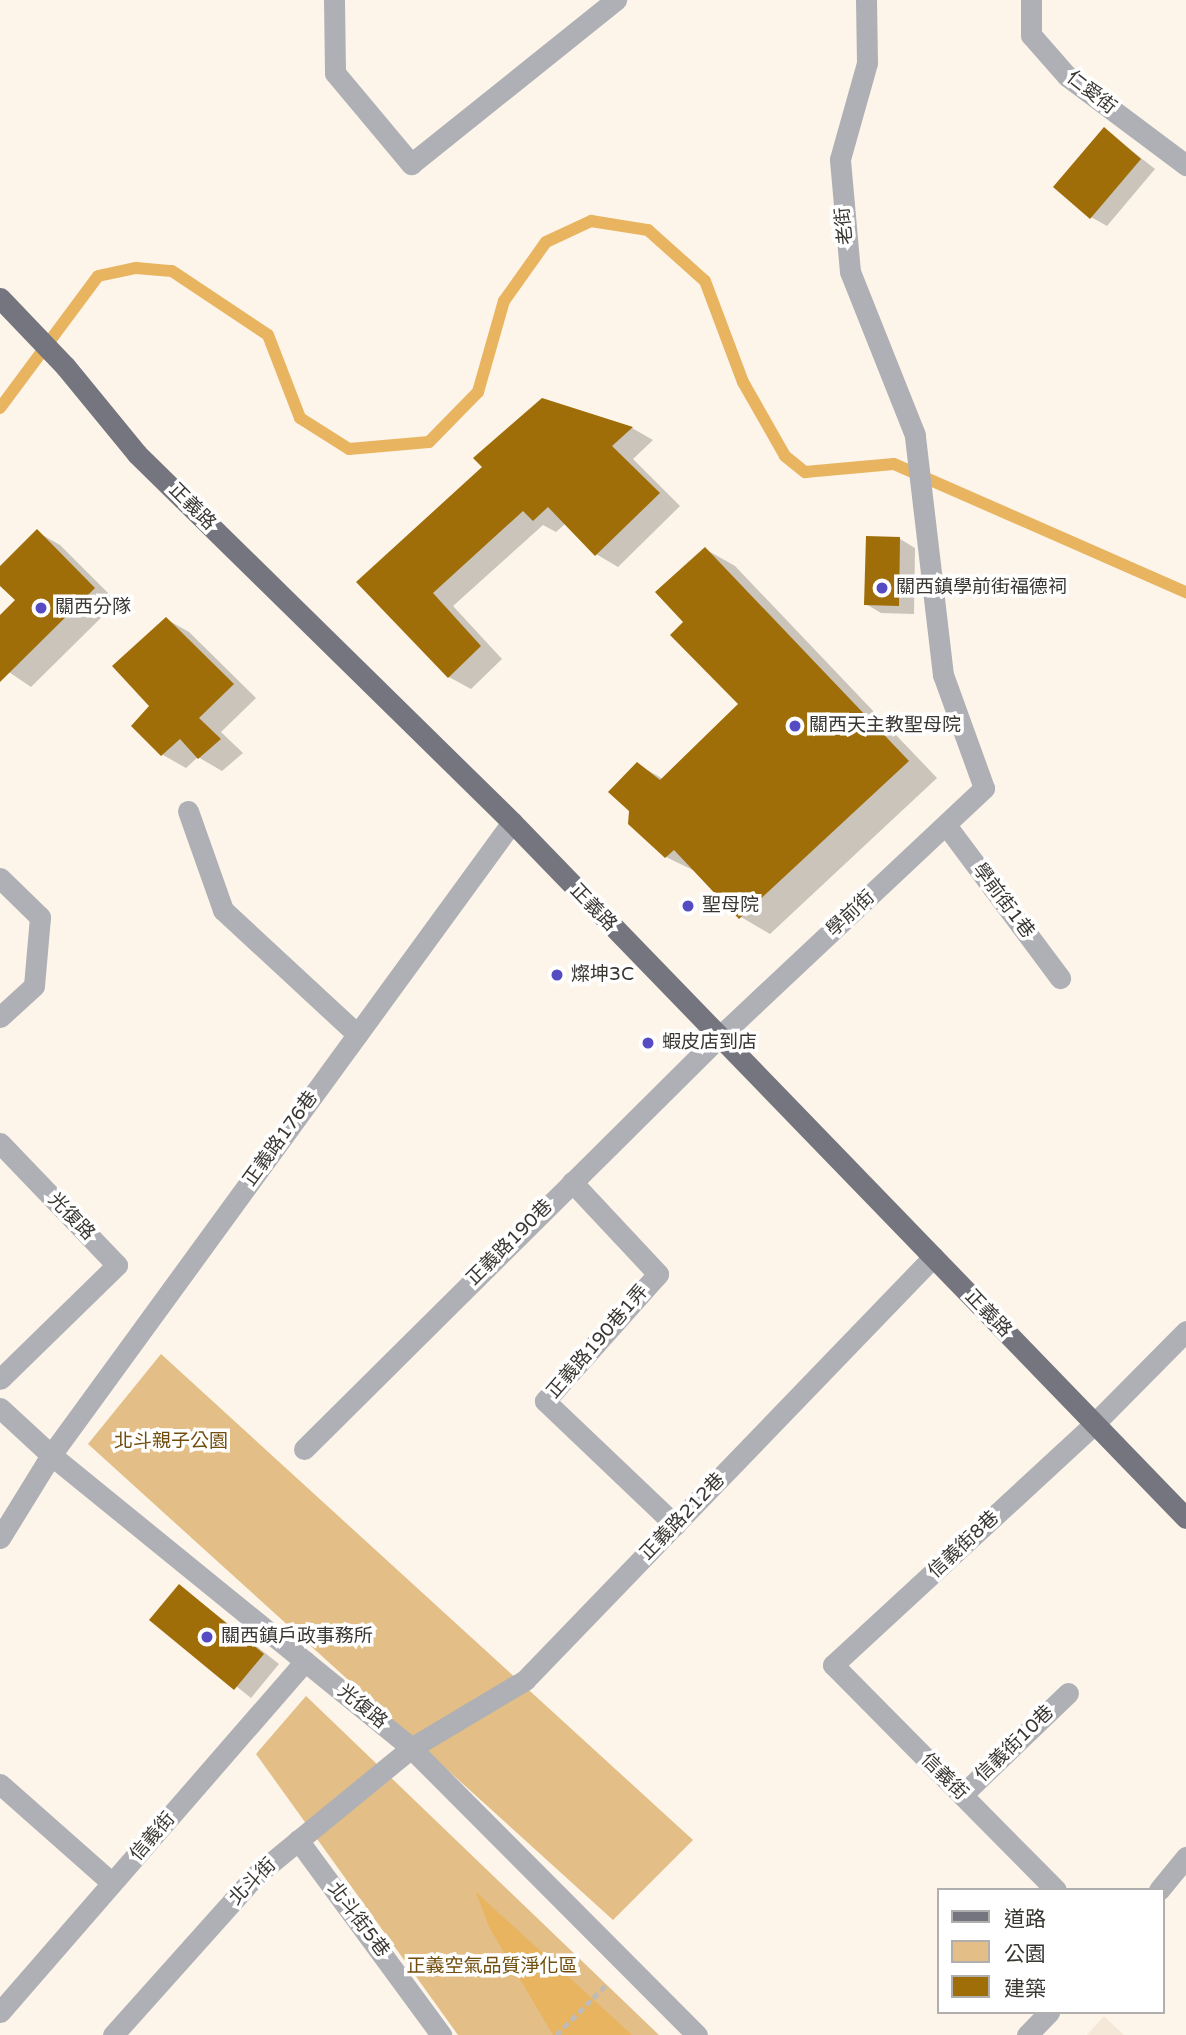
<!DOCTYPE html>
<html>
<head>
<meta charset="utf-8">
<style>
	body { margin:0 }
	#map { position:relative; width:1186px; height:2035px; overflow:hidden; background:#fdf5ea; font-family:"Varela Round","Noto Sans TC",sans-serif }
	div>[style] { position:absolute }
	.built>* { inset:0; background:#f5e8d8 }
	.green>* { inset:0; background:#e3be86 }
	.water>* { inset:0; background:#e8b460 }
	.shadow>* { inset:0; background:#0003 }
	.stream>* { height:12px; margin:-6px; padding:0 6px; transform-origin:6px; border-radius:6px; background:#e8b460 }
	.building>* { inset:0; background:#9f6e08 }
	.path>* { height:4.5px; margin-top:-2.25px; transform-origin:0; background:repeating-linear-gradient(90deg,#c2bbb3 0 7px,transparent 0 10.5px) }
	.minor>* { height:21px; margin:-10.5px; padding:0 10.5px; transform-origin:10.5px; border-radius:10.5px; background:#afb0b5 }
	.major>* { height:21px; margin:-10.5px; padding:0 10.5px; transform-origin:10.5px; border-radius:10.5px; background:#74757f }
	.dots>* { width:19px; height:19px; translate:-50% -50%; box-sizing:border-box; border:4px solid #fff; border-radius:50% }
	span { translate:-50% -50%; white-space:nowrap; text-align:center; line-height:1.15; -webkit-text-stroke:7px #fff; paint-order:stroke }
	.street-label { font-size:19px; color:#3a3733 }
	.poi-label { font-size:19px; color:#3a3733 }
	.left { translate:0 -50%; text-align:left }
	.park-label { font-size:19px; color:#714e0d }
	.legend { position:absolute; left:937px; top:1888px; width:228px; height:126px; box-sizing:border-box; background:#fff; border:2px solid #b0afad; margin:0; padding:9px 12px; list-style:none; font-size:21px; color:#3a3733 }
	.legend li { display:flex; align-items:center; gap:14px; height:35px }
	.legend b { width:35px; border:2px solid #b0afad }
</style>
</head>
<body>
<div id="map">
	<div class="built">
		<i style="clip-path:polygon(1104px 2016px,1124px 2035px,1087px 2035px)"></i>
	</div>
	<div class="green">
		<i style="clip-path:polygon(161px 1354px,693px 1840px,613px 1920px,88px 1444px)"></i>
		<i style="clip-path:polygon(306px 1696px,659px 2035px,458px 2035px,256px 1754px)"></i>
	</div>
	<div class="water">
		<i style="clip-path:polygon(476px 1892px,632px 2035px,553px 2035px,489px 1927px)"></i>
	</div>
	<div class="shadow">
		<i style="clip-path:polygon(1104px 129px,1155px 169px,1107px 226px,1091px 217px)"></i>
		<i style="clip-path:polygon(542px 400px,632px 428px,653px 440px,633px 459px,680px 506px,618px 567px,596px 554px,566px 523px,556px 532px,543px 525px,453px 606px,502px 659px,471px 689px,449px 677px,358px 582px,484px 467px)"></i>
		<i style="clip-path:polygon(37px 532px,60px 545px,117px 602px,31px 687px,0 666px,0 618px,17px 600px,0 583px,0 569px)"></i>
		<i style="clip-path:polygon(900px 539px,915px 548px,914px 614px,881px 613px,866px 604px)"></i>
		<i style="clip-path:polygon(705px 549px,735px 566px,937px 778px,770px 934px,741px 917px,697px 872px,666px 857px,637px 764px,663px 779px,741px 704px,686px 622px)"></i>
		<i style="clip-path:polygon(166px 619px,189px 632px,256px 698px,221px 732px,243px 753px,222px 771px,198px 757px,186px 768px,163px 755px,133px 726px,152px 706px)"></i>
		<i style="clip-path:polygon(180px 1586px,279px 1664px,251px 1698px,152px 1619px)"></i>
	</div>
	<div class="stream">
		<i style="left:0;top:408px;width:164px;rotate:-53.4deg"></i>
		<i style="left:98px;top:276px;width:39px;rotate:-12deg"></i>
		<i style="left:136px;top:268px;width:36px;rotate:5deg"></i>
		<i style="left:172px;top:271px;width:115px;rotate:33.7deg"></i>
		<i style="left:268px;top:335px;width:89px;rotate:68.9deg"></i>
		<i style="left:300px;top:418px;width:58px;rotate:32.3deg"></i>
		<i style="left:349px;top:449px;width:80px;rotate:-5deg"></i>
		<i style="left:429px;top:442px;width:70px;rotate:-45.6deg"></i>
		<i style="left:478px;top:392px;width:95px;rotate:-74.1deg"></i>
		<i style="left:504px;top:301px;width:72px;rotate:-54.6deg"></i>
		<i style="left:546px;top:242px;width:50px;rotate:-25deg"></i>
		<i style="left:591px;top:221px;width:58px;rotate:9deg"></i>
		<i style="left:648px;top:230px;width:76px;rotate:41.8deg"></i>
		<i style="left:705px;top:281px;width:108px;rotate:69.4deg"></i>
		<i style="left:743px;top:382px;width:85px;rotate:60.4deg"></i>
		<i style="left:785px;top:456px;width:26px;rotate:39deg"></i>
		<i style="left:805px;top:472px;width:89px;rotate:-5.1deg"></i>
		<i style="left:894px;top:464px;width:319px;rotate:23.7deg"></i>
	</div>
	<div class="building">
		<i style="clip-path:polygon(1104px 127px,1141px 159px,1090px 219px,1053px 187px)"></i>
		<i style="clip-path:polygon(542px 398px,633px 427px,612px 446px,660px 493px,595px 556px,548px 507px,533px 521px,523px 511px,433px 593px,481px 646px,448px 678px,356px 582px,482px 467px,473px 458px)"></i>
		<i style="clip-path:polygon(37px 529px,95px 588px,0 682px,0 615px,15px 600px,0 586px,0 566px)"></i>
		<i style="clip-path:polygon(866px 536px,900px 537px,899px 606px,864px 605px)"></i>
		<i style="clip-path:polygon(705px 547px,909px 761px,739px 919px,674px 850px,665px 858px,628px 824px,629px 811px,608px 792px,637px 762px,660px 780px,738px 704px,670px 635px,683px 622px,655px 592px)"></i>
		<i style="clip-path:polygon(166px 617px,234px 684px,199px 718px,221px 739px,198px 759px,180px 739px,161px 756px,131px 726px,149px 706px,112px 666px)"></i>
		<i style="clip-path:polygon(179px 1584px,264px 1654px,234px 1690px,149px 1620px)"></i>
	</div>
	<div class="path">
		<i style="left:556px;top:2035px;width:71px;rotate:-45deg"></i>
	</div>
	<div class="minor">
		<i style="left:334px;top:0;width:73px;rotate:89.2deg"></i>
		<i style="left:335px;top:73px;width:119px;rotate:50.1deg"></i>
		<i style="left:411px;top:164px;width:263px;rotate:-38.7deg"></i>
		<i style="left:1031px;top:0;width:35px;rotate:90deg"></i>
		<i style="left:1031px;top:35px;width:55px;rotate:48.7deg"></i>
		<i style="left:1067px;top:76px;width:149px;rotate:36.8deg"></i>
		<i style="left:188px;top:811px;width:105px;rotate:70.5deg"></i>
		<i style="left:223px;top:910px;width:183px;rotate:42.8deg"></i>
		<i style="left:946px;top:825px;width:191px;rotate:53.3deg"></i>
		<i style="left:0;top:878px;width:56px;rotate:44.3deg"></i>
		<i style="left:40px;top:917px;width:69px;rotate:95deg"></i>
		<i style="left:34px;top:986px;width:46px;rotate:137.6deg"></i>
		<i style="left:0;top:1143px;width:169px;rotate:46.2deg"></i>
		<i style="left:117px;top:1265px;width:163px;rotate:135.7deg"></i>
		<i style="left:572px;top:1182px;width:126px;rotate:46.9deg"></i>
		<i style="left:658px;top:1274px;width:170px;rotate:131.7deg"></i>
		<i style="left:545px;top:1401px;width:180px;rotate:43.6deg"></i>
		<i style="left:0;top:1408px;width:69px;rotate:42.7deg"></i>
		<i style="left:51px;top:1455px;width:464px;rotate:39.1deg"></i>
		<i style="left:411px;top:1748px;width:405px;rotate:45.1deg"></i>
		<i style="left:304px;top:1449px;width:583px;rotate:-44.79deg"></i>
		<i style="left:718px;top:1038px;width:365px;rotate:-43.2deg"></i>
		<i style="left:984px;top:788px;width:120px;rotate:-109.9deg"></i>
		<i style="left:943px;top:675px;width:242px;rotate:-96.7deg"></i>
		<i style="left:915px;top:435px;width:175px;rotate:-111.7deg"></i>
		<i style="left:850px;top:272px;width:113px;rotate:-95.1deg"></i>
		<i style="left:840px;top:159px;width:100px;rotate:-74.3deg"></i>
		<i style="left:867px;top:63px;width:63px;rotate:-90.9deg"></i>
		<i style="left:0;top:1538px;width:97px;rotate:-58.4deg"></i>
		<i style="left:51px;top:1455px;width:783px;rotate:-53.93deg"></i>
		<i style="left:0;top:1784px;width:149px;rotate:41.5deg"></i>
		<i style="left:962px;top:1795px;width:147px;rotate:-43.9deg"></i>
		<i style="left:298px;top:1840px;width:242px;rotate:53.7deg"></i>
		<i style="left:1056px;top:1890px;width:317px;rotate:-134.7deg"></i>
		<i style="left:833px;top:1665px;width:355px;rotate:-42.7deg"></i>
		<i style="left:1094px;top:1424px;width:131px;rotate:-45.3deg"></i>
		<i style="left:1159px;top:1890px;width:43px;rotate:-50.7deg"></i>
		<i style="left:0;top:2012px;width:465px;rotate:-49deg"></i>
		<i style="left:113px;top:2035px;width:215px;rotate:-48.2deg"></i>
		<i style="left:256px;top:1875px;width:200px;rotate:-39.3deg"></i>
		<i style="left:411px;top:1748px;width:133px;rotate:-30.8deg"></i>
		<i style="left:525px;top:1680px;width:588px;rotate:-46.03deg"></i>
		<i style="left:1027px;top:2035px;width:32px;rotate:-46deg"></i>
	</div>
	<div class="major">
		<i style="left:0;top:298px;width:94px;rotate:46.3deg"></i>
		<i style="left:65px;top:366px;width:114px;rotate:50.7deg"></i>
		<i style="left:137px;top:454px;width:525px;rotate:44.46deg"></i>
		<i style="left:512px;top:822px;width:969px;rotate:45.92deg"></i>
	</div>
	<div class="dots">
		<i style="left:882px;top:588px;background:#554bc2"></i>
		<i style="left:41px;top:608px;background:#554bc2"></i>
		<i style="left:795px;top:726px;background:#554bc2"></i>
		<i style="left:688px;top:906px;background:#554bc2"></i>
		<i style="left:557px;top:975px;background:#554bc2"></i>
		<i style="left:648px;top:1043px;background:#554bc2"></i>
		<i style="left:207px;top:1637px;background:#554bc2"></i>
	</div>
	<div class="street-label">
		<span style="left:1091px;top:93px;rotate:38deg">仁愛街</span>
		<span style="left:845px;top:226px;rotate:-96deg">老街</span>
		<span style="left:192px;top:507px;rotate:45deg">正義路</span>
		<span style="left:1003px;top:901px;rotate:53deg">學前街1巷</span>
		<span style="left:593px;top:908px;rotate:46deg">正義路</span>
		<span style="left:851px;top:914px;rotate:-43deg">學前街</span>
		<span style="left:281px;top:1139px;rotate:-54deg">正義路176巷</span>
		<span style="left:71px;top:1217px;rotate:46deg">光復路</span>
		<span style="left:510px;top:1243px;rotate:-45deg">正義路190巷</span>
		<span style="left:988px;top:1314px;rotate:46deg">正義路</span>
		<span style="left:598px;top:1342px;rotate:-49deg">正義路190巷1弄</span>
		<span style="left:683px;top:1517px;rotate:-46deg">正義路212巷</span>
		<span style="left:964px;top:1545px;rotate:-43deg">信義街8巷</span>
		<span style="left:362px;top:1707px;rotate:39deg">光復路</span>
		<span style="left:1015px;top:1744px;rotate:-44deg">信義街10巷</span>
		<span style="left:944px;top:1777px;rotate:45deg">信義街</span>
		<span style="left:153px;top:1837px;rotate:-49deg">信義街</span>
		<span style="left:253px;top:1882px;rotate:-45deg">北斗街</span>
		<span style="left:358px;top:1920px;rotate:53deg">北斗街5巷</span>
	</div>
	<div class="poi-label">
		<span class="left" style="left:896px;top:588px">關西鎮學前街福德祠</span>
		<span class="left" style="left:55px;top:608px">關西分隊</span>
		<span class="left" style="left:809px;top:726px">關西天主教聖母院</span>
		<span class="left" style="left:702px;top:906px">聖母院</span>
		<span class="left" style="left:571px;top:975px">燦坤3C</span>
		<span class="left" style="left:662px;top:1043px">蝦皮店到店</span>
		<span class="left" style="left:221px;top:1637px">關西鎮戶政事務所</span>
	</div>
	<div class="park-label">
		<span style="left:171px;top:1442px">北斗親子公園</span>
		<span style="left:492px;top:1967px">正義空氣品質淨化區</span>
	</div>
	<ul class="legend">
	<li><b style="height:9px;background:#74757f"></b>道路</li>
	<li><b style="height:19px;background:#e3be86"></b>公園</li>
	<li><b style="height:19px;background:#9f6e08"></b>建築</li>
	</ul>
</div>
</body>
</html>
